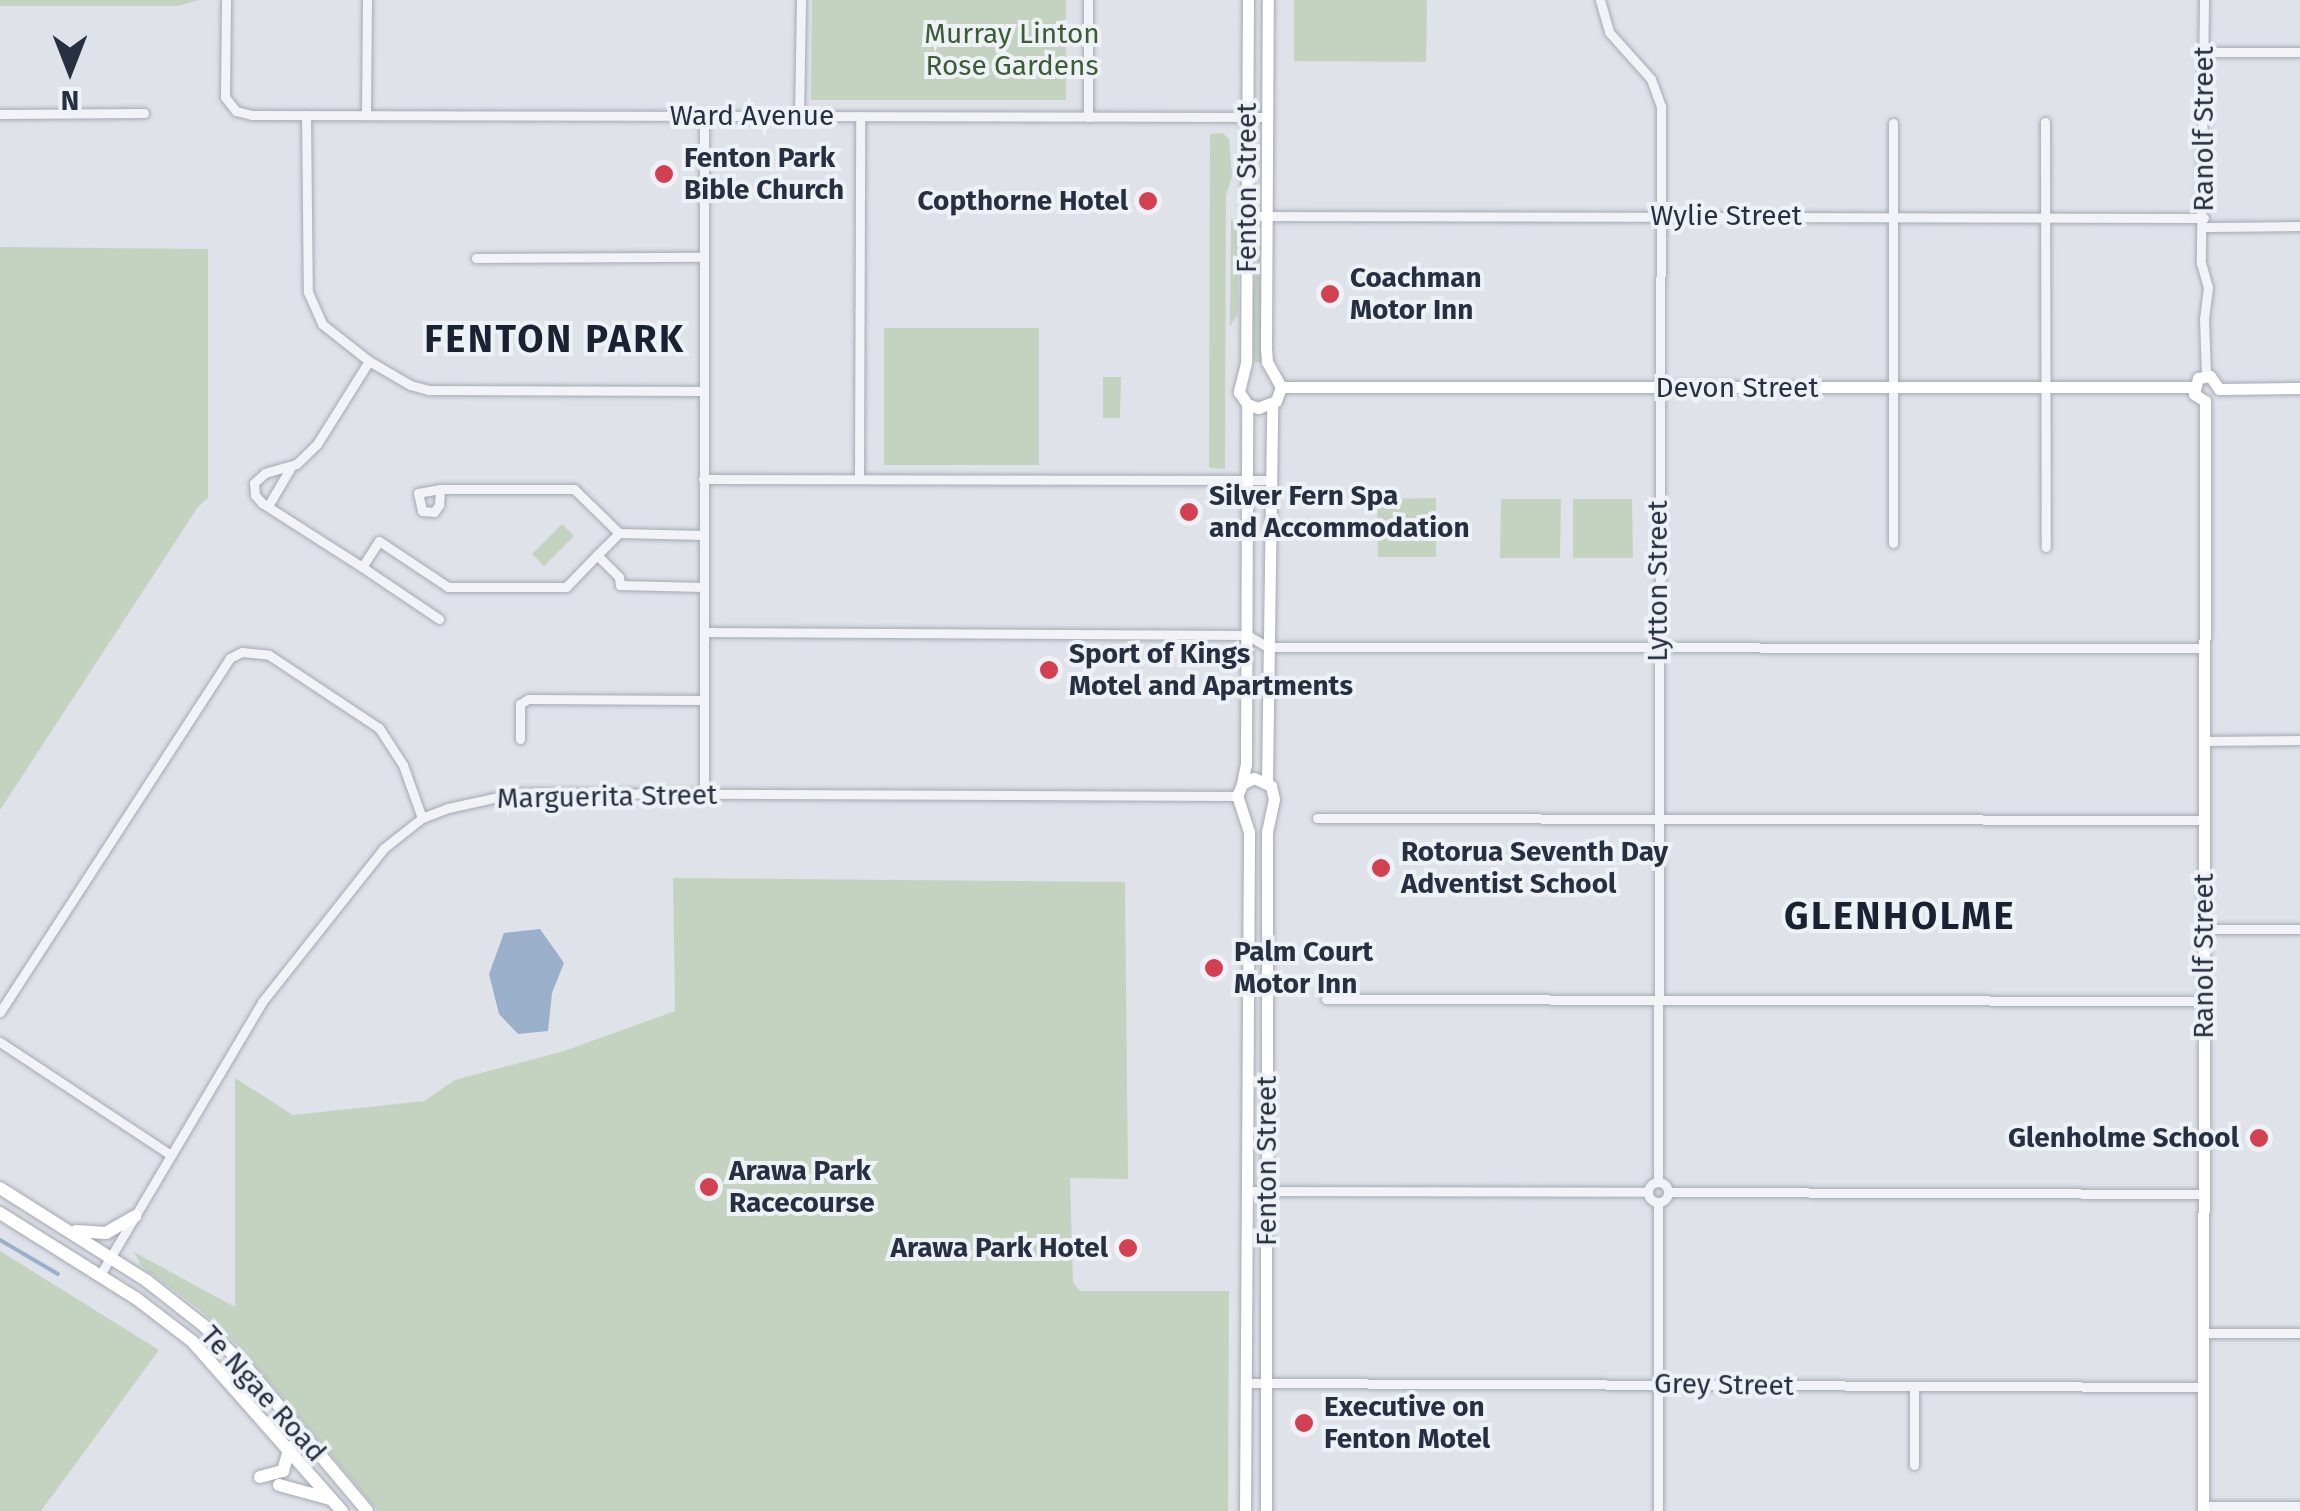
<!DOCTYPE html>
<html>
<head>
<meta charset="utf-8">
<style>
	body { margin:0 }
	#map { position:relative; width:2300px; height:1511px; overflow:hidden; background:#dfe2e9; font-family:"Fira Sans",sans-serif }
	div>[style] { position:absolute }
	.green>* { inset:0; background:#c4d3c0 }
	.water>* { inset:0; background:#99afca }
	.stream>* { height:4px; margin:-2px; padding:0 2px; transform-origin:2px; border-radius:2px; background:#99afca }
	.roads { filter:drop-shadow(0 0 2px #a4a9b3) drop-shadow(0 0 2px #a4a9b3) }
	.street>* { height:9px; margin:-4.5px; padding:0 4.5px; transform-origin:4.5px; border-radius:4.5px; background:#f2f3f7 }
	.street>.ring { margin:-4.5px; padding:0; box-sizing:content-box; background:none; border:9px solid #f2f3f7; border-radius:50% }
	.secondary>* { height:11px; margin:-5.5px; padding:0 5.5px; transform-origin:5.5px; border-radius:5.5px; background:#fff }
	.primary>* { height:12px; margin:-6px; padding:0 6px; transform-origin:6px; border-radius:6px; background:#fff }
	.dots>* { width:28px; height:28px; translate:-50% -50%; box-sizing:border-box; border:5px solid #eef1f6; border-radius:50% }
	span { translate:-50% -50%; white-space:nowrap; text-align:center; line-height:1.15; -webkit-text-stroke:8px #eef1f6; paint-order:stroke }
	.park-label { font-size:28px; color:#3b5c34 }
	.street-label { font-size:28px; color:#273040 }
	.poi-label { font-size:28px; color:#273040; font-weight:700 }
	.left { translate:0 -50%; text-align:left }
	.right { translate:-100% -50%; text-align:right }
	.district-label { font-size:38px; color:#1a2131; font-weight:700; letter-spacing:2.5px }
	.north { position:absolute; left:20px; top:20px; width:100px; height:100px; -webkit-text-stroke:8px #eef1f6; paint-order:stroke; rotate:180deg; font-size:28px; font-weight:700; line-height:40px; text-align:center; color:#273040 }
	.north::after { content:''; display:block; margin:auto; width:35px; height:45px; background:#273040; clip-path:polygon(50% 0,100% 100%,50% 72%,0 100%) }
</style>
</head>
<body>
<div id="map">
	<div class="green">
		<i style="clip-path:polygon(0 0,199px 0,178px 6px,0 6px)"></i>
		<i style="clip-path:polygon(812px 0,1066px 0,1066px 100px,811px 100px)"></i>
		<i style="clip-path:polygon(1294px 0,1427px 0,1426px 62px,1294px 61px)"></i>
		<i style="clip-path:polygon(1223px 133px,1229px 139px,1232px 176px,1226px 196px,1225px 469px,1209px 468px,1210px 134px)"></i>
		<i style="clip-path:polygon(1231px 219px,1238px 219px,1238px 314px,1230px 326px)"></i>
		<i style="clip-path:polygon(1260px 232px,1262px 362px,1254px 362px,1253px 297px)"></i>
		<i style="clip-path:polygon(0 247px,208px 249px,208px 498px,198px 507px,0 810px)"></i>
		<i style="clip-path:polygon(884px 328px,1039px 328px,1039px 465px,884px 465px)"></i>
		<i style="clip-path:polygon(1103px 377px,1121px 377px,1120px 418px,1103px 418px)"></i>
		<i style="clip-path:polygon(1436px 498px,1436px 557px,1378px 557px,1377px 499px)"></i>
		<i style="clip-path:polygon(1501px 499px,1561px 499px,1560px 558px,1500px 558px)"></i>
		<i style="clip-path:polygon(1573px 499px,1632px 499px,1633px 558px,1573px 558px)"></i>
		<i style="clip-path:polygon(562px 524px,574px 536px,544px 566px,532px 554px)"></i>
		<i style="clip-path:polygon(673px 878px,1125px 882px,1128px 1179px,1070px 1178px,1073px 1282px,1080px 1291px,1229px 1291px,1228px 1511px,378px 1511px,244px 1351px,199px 1309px,141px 1266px,134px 1252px,235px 1307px,235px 1078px,293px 1115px,424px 1101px,455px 1080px,564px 1051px,675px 1011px)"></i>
		<i style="clip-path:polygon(0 1251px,159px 1350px,41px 1511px,0 1511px)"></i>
	</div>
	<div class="water">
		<i style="clip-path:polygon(540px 929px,564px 963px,552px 993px,548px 1031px,518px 1034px,499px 1014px,489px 974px,504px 933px)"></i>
	</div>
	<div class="stream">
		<i style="left:0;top:1240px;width:67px;rotate:30.4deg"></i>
	</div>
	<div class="roads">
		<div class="street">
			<i style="left:226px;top:0;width:97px;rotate:90.6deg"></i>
			<i style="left:225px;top:97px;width:18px;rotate:52deg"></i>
			<i style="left:236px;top:111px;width:16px;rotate:14deg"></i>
			<i style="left:252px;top:115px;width:1016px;rotate:0.11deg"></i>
			<i style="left:1600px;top:0;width:33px;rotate:74deg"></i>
			<i style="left:1609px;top:32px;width:63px;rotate:48.2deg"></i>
			<i style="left:1651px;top:79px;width:29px;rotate:70deg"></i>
			<i style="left:1661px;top:106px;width:1076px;rotate:90.16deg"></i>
			<i style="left:2204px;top:0;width:263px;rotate:90.7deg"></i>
			<i style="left:2201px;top:263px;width:25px;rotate:74deg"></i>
			<i style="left:2208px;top:287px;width:31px;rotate:97deg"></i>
			<i style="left:2204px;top:318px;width:57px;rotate:88deg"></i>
			<i style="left:2204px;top:52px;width:96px"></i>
			<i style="left:0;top:114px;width:144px;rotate:-0.4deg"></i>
			<i style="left:306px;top:115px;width:177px;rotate:89.4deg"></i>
			<i style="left:308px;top:292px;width:35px;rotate:66deg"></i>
			<i style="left:322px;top:324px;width:60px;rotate:38.2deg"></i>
			<i style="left:369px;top:361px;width:48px;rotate:30.3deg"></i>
			<i style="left:410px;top:385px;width:20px;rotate:15deg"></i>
			<i style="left:429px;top:390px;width:274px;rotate:0.2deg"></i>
			<i style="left:366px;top:115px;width:115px;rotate:-89.5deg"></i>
			<i style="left:799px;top:116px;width:116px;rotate:-89deg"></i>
			<i style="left:1088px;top:117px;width:117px;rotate:-90deg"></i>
			<i style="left:2045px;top:122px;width:425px;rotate:89.9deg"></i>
			<i style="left:1893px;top:123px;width:420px;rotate:90deg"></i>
			<i style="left:1247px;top:216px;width:957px;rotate:0.12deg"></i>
			<i style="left:2205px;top:227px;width:95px;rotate:-0.6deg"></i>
			<i style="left:476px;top:258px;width:227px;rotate:-0.3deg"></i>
			<i style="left:369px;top:361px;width:98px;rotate:122.1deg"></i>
			<i style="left:317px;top:444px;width:29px;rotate:136deg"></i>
			<i style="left:296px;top:464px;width:32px;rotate:164deg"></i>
			<i style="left:265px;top:473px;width:15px;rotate:138deg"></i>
			<i style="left:254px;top:483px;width:12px;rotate:85deg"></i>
			<i style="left:255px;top:495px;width:11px;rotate:49deg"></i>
			<i style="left:262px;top:503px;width:119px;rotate:32.6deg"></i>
			<i style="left:362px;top:567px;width:31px;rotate:-57deg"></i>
			<i style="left:379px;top:541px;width:83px;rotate:33.7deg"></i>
			<i style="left:448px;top:587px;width:118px"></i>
			<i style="left:566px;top:587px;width:45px;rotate:-45.9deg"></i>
			<i style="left:597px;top:555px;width:31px;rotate:45deg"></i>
			<i style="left:619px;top:577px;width:8px;rotate:83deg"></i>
			<i style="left:620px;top:585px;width:83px;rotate:1.4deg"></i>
			<i style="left:703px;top:479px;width:566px;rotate:0.1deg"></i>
			<i style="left:859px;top:479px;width:363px;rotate:-89.8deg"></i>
			<i style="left:440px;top:489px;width:22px;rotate:170deg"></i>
			<i style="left:418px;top:493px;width:18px;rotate:77deg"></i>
			<i style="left:422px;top:511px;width:12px;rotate:5deg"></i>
			<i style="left:434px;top:512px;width:9px;rotate:-54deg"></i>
			<i style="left:439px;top:505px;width:16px;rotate:-86deg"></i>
			<i style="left:440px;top:489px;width:134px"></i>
			<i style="left:574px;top:489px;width:63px;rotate:44.4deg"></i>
			<i style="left:619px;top:533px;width:84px;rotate:1.4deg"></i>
			<i style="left:268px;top:506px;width:45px;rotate:-59.5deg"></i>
			<i style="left:597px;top:555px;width:31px;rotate:-45deg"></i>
			<i style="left:362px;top:567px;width:93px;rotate:34deg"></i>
			<i style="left:704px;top:632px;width:543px;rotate:0.32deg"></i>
			<i style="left:1247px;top:635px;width:24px;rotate:30deg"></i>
			<i style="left:1268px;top:647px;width:937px;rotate:0.06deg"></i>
			<i style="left:520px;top:739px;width:35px;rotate:-90deg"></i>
			<i style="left:520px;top:704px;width:9px;rotate:-32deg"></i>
			<i style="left:528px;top:699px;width:175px;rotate:0.3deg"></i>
			<i style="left:2205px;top:741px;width:95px;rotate:-0.6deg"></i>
			<i style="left:704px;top:794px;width:678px;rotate:-90deg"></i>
			<i style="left:1317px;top:818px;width:888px;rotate:0.13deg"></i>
			<i style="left:2204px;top:929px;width:96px"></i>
			<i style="left:1326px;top:999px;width:878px;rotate:0.13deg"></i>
			<i style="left:0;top:1012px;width:422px;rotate:-57deg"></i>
			<i style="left:230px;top:658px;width:13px;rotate:-27deg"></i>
			<i style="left:242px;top:652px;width:27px;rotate:6deg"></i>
			<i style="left:269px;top:655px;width:132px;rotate:33.6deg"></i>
			<i style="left:379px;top:728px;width:44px;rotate:57deg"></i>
			<i style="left:403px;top:765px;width:56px;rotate:70.3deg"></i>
			<i style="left:0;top:1042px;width:203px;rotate:33.5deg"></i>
			<i class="ring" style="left:1648px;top:1182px;width:11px;height:11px"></i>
			<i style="left:1246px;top:1191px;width:402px;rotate:0.1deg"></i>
			<i style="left:1668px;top:1192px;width:536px;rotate:0.21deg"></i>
			<i style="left:1658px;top:1202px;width:309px;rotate:90deg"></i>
			<i style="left:100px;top:1275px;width:317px;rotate:-59.3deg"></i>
			<i style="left:262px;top:1002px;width:196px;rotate:-51.6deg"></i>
			<i style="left:384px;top:848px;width:48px;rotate:-38.3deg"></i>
			<i style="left:422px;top:818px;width:28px;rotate:-21deg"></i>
			<i style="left:448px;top:808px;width:71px;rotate:-12.3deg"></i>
			<i style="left:517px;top:793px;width:720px;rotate:0.24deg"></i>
			<i style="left:2203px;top:1333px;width:97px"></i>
			<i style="left:1245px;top:1383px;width:958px;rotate:0.24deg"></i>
			<i style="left:1914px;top:1387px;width:78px;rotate:90deg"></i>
			<i style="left:2203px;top:1506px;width:97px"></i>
		</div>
		<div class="secondary">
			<i style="left:1248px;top:0;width:363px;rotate:90.3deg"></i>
			<i style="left:1246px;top:363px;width:30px;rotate:104deg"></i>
			<i style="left:1239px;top:392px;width:14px;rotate:56deg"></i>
			<i style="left:1247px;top:404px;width:12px;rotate:20deg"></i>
			<i style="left:1258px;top:408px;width:19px;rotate:-21deg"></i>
			<i style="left:1276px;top:401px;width:15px;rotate:-70deg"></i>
			<i style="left:1281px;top:387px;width:29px;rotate:-119deg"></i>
			<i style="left:1267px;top:362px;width:15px;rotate:-94deg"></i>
			<i style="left:1266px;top:347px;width:347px;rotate:-89.7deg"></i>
			<i style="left:1281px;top:387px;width:912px"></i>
			<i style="left:2219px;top:389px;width:81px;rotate:-0.7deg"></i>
			<i style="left:2205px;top:401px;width:13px;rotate:-148deg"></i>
			<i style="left:2194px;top:394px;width:16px;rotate:-76deg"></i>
			<i style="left:2198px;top:378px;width:12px;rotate:-9deg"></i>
			<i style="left:2210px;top:376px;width:16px;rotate:55deg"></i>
			<i style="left:1267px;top:782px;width:377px;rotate:-89.2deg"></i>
			<i style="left:1242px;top:784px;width:20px;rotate:-79deg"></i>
			<i style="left:1246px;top:764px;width:360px;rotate:-89.8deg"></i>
			<i style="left:1245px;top:1511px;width:679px;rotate:-89.66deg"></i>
			<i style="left:1249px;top:832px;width:38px;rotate:-108deg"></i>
			<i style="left:1237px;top:796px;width:13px;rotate:-67deg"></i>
			<i style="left:1242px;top:784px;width:13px;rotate:-27deg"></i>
			<i style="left:1254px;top:778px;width:19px;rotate:25deg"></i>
			<i style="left:1271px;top:786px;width:13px;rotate:77deg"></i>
			<i style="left:1274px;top:799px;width:33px;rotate:102deg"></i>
			<i style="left:1267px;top:831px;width:680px;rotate:90.08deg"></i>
			<i style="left:2203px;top:1511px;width:1110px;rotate:-89.9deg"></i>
		</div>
		<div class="primary">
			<i style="left:0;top:1188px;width:174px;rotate:32.3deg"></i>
			<i style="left:147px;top:1281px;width:71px;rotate:38.2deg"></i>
			<i style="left:203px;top:1325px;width:63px;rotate:44.4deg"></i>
			<i style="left:248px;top:1369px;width:185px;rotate:50deg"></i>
			<i style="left:0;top:1213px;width:162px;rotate:32.1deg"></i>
			<i style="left:137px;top:1299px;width:69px;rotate:37.4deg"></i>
			<i style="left:192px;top:1341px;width:227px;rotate:48.6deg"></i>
			<i style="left:76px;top:1231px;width:30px;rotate:4deg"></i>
			<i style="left:106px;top:1233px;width:34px;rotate:-30deg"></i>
			<i style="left:260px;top:1477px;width:24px;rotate:-15deg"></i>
			<i style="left:283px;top:1471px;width:25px;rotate:-74deg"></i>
			<i style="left:279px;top:1485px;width:53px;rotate:15.4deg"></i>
		</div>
	</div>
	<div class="dots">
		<i style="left:664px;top:174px;background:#d24051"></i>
		<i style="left:1148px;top:201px;background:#d24051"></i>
		<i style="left:1330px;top:294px;background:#d24051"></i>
		<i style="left:1189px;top:512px;background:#d24051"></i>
		<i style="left:1049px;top:670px;background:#d24051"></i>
		<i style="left:1381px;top:868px;background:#d24051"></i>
		<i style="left:1214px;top:968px;background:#d24051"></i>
		<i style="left:2259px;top:1138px;background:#d24051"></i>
		<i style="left:709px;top:1187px;background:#d24051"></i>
		<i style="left:1128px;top:1248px;background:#d24051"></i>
		<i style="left:1304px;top:1423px;background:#d24051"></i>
	</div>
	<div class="park-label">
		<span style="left:1012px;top:50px">Murray Linton<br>Rose Gardens</span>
	</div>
	<div class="street-label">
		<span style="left:752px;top:116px">Ward Avenue</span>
		<span style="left:2204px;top:129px;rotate:-90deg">Ranolf Street</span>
		<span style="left:1247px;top:188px;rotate:-90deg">Fenton Street</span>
		<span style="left:1726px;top:216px">Wylie Street</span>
		<span style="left:1737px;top:388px">Devon Street</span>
		<span style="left:1658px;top:581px;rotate:-90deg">Lytton Street</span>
		<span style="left:607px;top:797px;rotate:-1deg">Marguerita Street</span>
		<span style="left:2204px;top:956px;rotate:-90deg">Ranolf Street</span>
		<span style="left:1267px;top:1161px;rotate:-90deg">Fenton Street</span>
		<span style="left:1724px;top:1385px;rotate:1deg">Grey Street</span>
		<span style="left:263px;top:1394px;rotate:48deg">Te Ngae Road</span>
	</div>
	<div class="poi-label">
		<span class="left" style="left:684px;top:174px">Fenton Park<br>Bible Church</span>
		<span class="right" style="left:1128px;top:201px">Copthorne Hotel</span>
		<span class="left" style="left:1350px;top:294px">Coachman<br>Motor Inn</span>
		<span class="left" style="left:1209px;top:512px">Silver Fern Spa<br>and Accommodation</span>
		<span class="left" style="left:1069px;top:670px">Sport of Kings<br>Motel and Apartments</span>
		<span class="left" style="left:1401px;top:868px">Rotorua Seventh Day<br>Adventist School</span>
		<span class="left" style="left:1234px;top:968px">Palm Court<br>Motor Inn</span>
		<span class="right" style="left:2239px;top:1138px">Glenholme School</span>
		<span class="left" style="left:729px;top:1187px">Arawa Park<br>Racecourse</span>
		<span class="right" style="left:1108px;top:1248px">Arawa Park Hotel</span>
		<span class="left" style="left:1324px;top:1423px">Executive on<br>Fenton Motel</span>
	</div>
	<div class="district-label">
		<span style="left:555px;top:340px">FENTON PARK</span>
		<span style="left:1900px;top:917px">GLENHOLME</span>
	</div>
	<div class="north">N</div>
</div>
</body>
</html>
